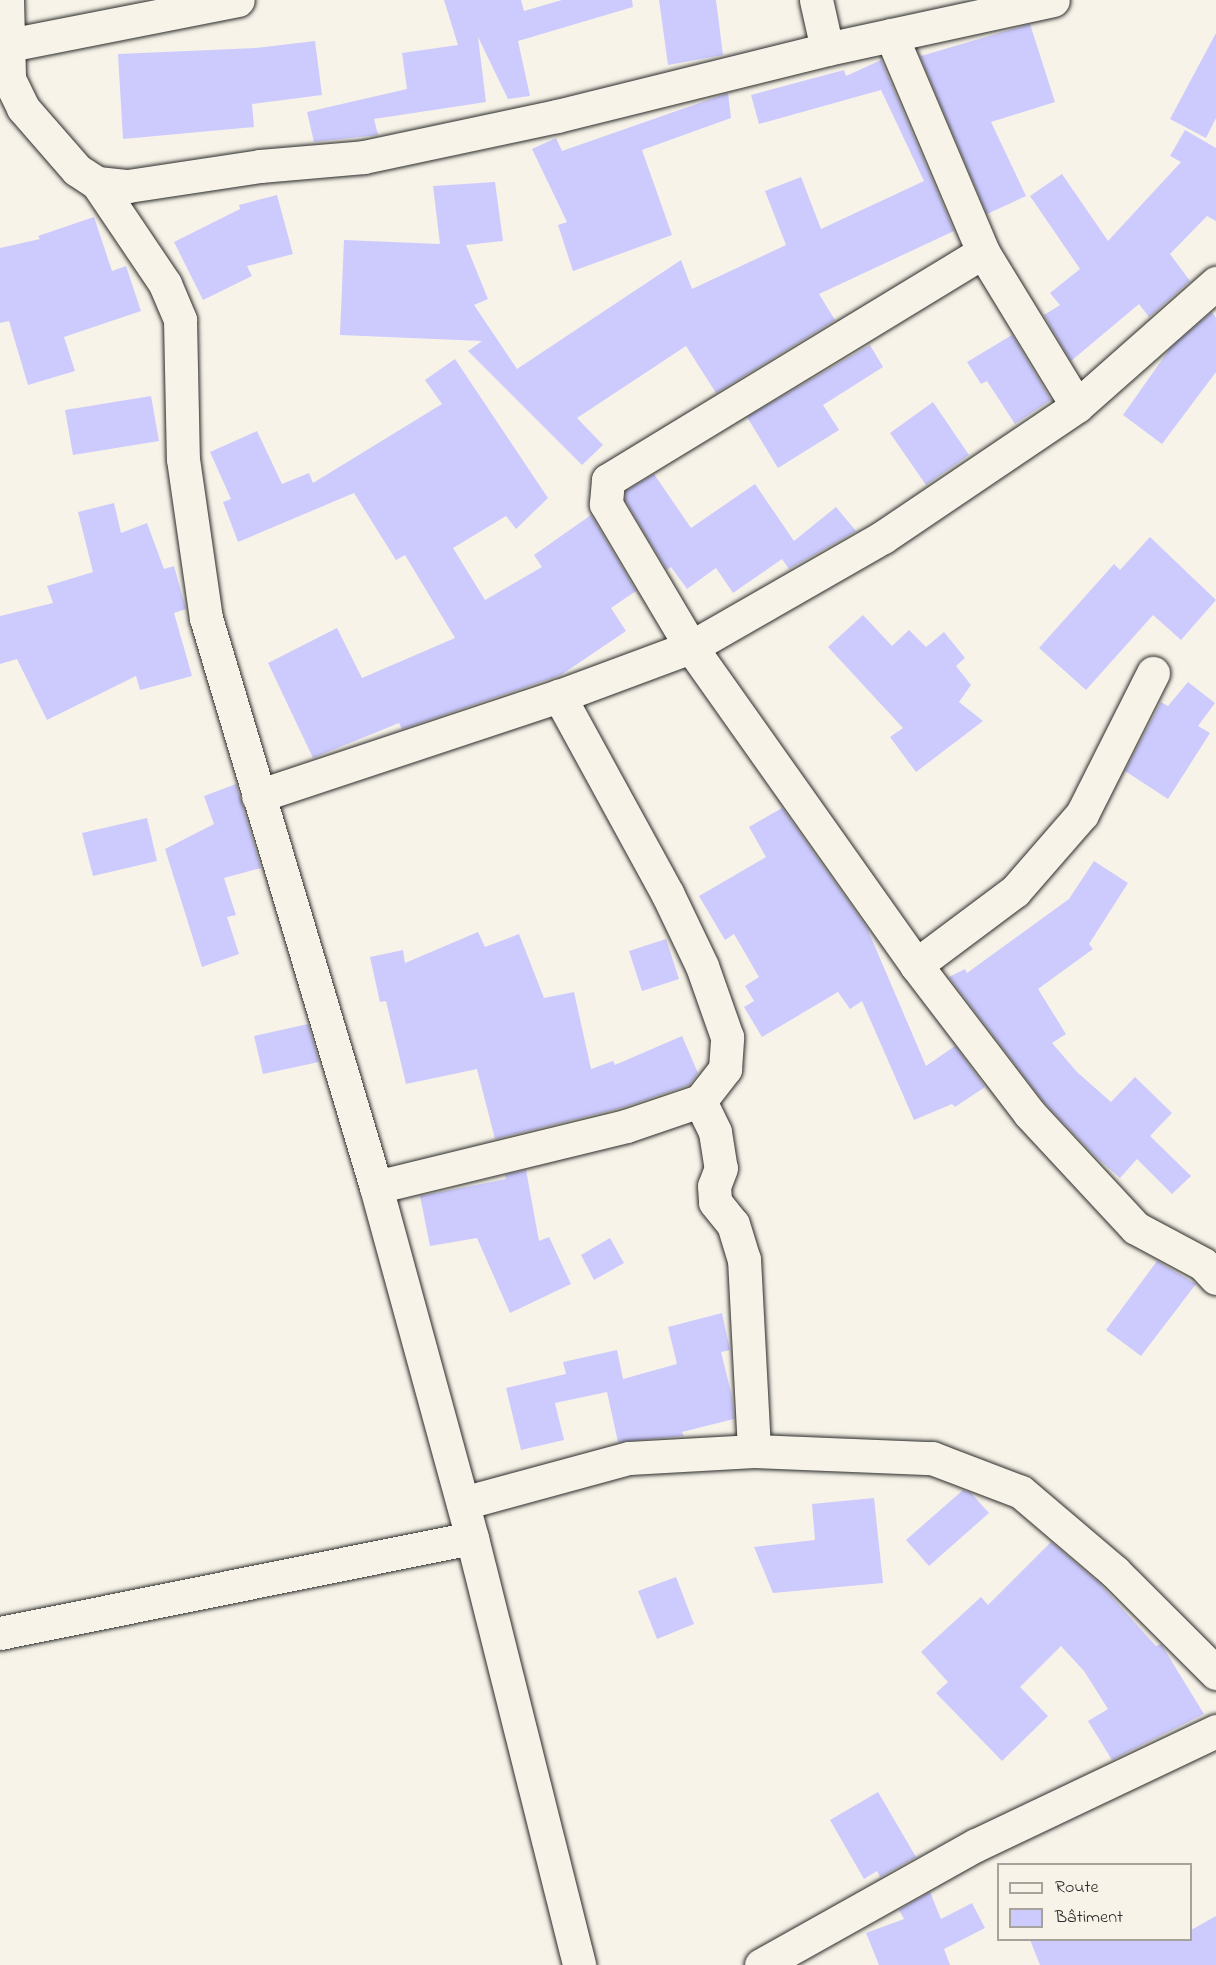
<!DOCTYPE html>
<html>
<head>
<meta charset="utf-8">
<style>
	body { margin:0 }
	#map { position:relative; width:1216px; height:1965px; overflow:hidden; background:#f7f3e8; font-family:"Indie Flower",sans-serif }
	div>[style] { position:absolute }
	.building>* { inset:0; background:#cdcbfe }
	.roads { filter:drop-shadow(0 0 2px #2b2b2b) drop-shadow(0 0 2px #2b2b2b) }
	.minor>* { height:33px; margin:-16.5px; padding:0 16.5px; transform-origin:16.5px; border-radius:16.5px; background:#f7f3e8 }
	span { translate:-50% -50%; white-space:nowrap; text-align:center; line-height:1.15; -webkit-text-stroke:4.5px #f7f3e8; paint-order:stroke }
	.legend { position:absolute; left:997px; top:1863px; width:195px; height:78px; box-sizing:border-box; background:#f7f3e8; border:2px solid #a5a39c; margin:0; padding:8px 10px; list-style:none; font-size:18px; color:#2b2b2b }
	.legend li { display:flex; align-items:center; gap:12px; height:30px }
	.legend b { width:30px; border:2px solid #a5a39c }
</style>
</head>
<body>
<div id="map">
	<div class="building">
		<i style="clip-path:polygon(444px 0,521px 0,524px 11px,562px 0,632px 0,633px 7px,518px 41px,530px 96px,508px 99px,478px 37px,486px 102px,374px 119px,378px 135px,314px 142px,307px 112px,407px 89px,402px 53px,458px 45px)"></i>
		<i style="clip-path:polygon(659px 0,716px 0,723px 55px,668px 65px)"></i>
		<i style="clip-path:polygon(1030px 24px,1055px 102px,991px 122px,1026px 196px,987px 214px,917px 49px,921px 56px)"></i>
		<i style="clip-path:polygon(1216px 33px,1216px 118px,1206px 138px,1170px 119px)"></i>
		<i style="clip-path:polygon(315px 41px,322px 95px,252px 104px,254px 127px,123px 139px,118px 54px,256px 48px)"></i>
		<i style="clip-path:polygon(881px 60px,954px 231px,819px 294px,835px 320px,716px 393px,686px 346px,577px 418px,603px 445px,582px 465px,468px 351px,482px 341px,340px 335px,344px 240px,440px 244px,433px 186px,495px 182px,503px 241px,466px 245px,488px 299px,474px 305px,517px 369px,681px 260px,692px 289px,786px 245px,765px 191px,801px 177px,821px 229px,924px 181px,881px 90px,759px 124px,751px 95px,844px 70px,846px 76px)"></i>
		<i style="clip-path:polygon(728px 93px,731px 118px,642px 150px,672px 235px,573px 271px,558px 225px,567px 222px,532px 149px,556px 138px,562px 151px)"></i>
		<i style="clip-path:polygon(1185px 130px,1216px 148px,1216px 221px,1207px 216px,1170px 254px,1190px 281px,1149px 317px,1139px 304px,1071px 361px,1044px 315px,1060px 305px,1050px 293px,1080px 269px,1030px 196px,1062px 174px,1108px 241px,1181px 162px,1170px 156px)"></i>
		<i style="clip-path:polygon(277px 195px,293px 254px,247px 266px,252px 276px,203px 300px,174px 242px,240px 209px,239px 205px)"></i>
		<i style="clip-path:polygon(94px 217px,112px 271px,126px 266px,141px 311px,64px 337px,75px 371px,28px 385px,9px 321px,0 323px,0 248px,40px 239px,38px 236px)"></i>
		<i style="clip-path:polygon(1212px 312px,1216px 318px,1216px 372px,1162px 444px,1123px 415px,1171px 347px)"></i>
		<i style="clip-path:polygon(1012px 335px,1051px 400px,1015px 424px,987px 381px,981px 384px,967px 362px)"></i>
		<i style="clip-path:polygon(870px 345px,883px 367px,823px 405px,839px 430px,778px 468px,747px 417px)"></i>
		<i style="clip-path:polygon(455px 359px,548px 498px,516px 529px,506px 516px,453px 548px,485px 600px,542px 567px,534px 555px,591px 515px,636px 591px,611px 608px,626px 631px,561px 675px,402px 729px,399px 723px,313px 758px,268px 663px,337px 628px,362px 678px,455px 638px,405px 555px,396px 560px,354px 493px,238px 542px,223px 502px,231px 499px,210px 452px,257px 431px,282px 484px,309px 473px,313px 483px,442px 404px,425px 380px)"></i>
		<i style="clip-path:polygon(151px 396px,159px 441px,73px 455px,65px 410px)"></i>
		<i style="clip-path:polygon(933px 402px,969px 455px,926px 485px,890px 433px)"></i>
		<i style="clip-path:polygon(654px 474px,691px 528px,755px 484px,794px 541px,836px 507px,856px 531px,789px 569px,782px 559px,733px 593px,716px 568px,687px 589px,671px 567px,667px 570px,625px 500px,626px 491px)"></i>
		<i style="clip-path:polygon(114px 503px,121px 533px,147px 523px,164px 569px,174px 566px,186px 609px,174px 613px,192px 676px,140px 690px,136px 676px,47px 720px,17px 659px,0 664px,0 616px,53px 603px,47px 586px,93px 572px,78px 512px)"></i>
		<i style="clip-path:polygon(1150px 537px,1216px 600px,1181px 640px,1153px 615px,1086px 690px,1039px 648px,1114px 564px,1120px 570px)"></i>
		<i style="clip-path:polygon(863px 615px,892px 646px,909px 630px,926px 647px,944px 632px,965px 658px,956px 666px,971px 685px,959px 702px,983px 721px,916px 772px,890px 737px,903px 728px,828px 647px)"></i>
		<i style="clip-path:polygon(1188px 682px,1215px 703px,1198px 726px,1210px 733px,1168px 799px,1125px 771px,1161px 702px,1168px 706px)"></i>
		<i style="clip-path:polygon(236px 784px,261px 868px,224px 878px,236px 915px,227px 917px,239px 954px,202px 967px,165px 849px,214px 824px,204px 796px)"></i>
		<i style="clip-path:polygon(782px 808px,867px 928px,926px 1066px,955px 1046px,985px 1087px,955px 1107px,952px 1104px,914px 1120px,862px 1001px,850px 1009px,838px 992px,762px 1037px,744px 1007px,754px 1001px,745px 986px,759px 977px,734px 934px,725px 940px,699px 896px,766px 857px,749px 827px)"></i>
		<i style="clip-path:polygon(147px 818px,157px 861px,93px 876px,82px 833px)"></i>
		<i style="clip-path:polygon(1094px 861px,1128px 883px,1089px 944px,1093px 949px,1038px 989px,1066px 1034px,1052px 1043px,1077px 1072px,1111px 1102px,1135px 1077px,1172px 1113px,1150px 1136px,1191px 1176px,1172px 1194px,1137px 1159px,1120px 1178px,1097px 1158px,1043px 1101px,949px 977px,965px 969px,967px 973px,1069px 899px)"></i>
		<i style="clip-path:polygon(478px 932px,485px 947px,519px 934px,544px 998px,574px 992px,591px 1069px,613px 1061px,615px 1065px,682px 1036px,698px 1073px,689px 1085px,621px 1108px,495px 1139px,477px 1069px,406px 1084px,386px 1001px,380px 1002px,370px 957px,403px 950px,405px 963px)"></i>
		<i style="clip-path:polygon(666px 939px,679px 979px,642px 991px,629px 951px)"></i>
		<i style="clip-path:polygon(308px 1024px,319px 1062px,263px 1074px,254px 1036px)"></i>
		<i style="clip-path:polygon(526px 1170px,539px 1241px,549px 1237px,571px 1284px,510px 1313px,477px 1238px,430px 1246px,420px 1196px,506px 1179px,505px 1175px)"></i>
		<i style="clip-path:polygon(610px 1238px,624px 1263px,594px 1280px,581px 1255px)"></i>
		<i style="clip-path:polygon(1157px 1261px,1196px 1284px,1141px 1356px,1106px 1330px)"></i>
		<i style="clip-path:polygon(722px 1313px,730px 1350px,721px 1352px,732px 1396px,734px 1419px,682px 1432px,684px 1436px,618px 1442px,607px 1392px,555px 1403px,564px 1440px,521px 1450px,506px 1388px,566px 1374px,563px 1362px,617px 1350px,623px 1379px,677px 1364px,668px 1327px)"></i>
		<i style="clip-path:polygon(963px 1490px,971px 1493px,989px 1513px,929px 1566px,906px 1540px)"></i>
		<i style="clip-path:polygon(874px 1498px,883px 1583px,773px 1593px,754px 1547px,815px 1540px,812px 1504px)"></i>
		<i style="clip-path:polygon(1051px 1542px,1099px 1583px,1156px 1646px,1161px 1644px,1204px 1714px,1112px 1760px,1088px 1721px,1108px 1709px,1084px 1671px,1061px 1646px,1020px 1687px,1048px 1716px,1002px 1761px,936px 1693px,948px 1682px,921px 1652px,981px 1597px,988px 1605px)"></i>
		<i style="clip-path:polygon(676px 1577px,694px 1624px,657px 1639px,638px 1591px)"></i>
		<i style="clip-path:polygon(878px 1792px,916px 1857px,880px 1877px,877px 1871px,864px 1879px,830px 1820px)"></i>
		<i style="clip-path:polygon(930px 1892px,941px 1919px,972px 1903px,985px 1928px,944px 1949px,950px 1965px,879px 1965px,866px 1933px,904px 1919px,899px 1910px)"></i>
		<i style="clip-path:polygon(1216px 1916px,1216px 1965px,1040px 1965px,1030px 1940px,1191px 1940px,1191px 1930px)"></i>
	</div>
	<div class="roads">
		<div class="minor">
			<i style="left:7px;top:0;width:79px;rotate:88.5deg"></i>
			<i style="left:9px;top:79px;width:32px;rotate:64deg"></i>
			<i style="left:23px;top:108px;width:82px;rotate:48.9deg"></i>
			<i style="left:77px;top:170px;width:24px;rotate:33deg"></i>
			<i style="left:97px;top:183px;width:31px;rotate:6deg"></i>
			<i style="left:128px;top:186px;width:134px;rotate:-8.6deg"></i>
			<i style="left:260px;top:166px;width:104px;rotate:-4.9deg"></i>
			<i style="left:364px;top:157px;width:197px;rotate:-12deg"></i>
			<i style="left:557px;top:116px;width:278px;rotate:-13.9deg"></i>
			<i style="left:827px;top:49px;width:231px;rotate:-12.2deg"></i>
			<i style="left:816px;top:0;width:50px;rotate:77.3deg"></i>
			<i style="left:891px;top:35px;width:236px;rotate:67deg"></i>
			<i style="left:983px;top:252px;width:180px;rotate:58.6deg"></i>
			<i style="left:9px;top:45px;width:233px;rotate:-11.1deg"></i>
			<i style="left:97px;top:183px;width:122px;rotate:56deg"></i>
			<i style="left:165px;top:284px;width:39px;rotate:67deg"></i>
			<i style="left:180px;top:320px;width:139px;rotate:88.8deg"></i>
			<i style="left:183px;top:459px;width:161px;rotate:81.8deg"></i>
			<i style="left:206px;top:618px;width:594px;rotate:73.37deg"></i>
			<i style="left:376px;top:1187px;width:364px;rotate:74.7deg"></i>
			<i style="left:472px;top:1538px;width:440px;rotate:75.9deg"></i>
			<i style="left:983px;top:252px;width:439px;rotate:148.7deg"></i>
			<i style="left:608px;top:480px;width:24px;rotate:95deg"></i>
			<i style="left:606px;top:504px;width:166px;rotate:59.3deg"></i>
			<i style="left:691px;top:647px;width:390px;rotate:54.7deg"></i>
			<i style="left:916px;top:965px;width:186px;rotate:52.6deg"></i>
			<i style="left:1029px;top:1113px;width:157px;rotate:47.1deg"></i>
			<i style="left:1136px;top:1228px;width:76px;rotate:28.2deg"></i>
			<i style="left:1203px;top:1264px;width:19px;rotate:47deg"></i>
			<i style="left:258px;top:796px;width:317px;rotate:-18.4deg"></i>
			<i style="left:559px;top:696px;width:141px;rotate:-20.4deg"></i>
			<i style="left:691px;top:647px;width:221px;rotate:-29.8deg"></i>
			<i style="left:883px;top:537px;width:234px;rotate:-34deg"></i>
			<i style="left:1077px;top:406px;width:186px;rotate:-41.5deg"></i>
			<i style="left:916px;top:965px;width:124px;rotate:-36.8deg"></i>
			<i style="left:1015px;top:891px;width:102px;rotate:-49deg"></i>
			<i style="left:1082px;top:814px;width:158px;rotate:-63.3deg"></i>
			<i style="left:700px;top:1101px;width:34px;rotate:64deg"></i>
			<i style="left:715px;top:1132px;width:36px;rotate:81deg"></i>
			<i style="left:721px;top:1168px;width:19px;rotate:111deg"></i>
			<i style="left:714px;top:1186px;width:16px;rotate:86deg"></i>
			<i style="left:715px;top:1202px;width:28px;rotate:51deg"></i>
			<i style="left:733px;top:1224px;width:37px;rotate:73deg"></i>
			<i style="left:744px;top:1259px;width:192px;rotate:87deg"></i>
			<i style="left:376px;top:1187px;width:257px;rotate:-13.7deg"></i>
			<i style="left:626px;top:1126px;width:78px;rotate:-18.7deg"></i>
			<i style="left:700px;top:1101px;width:41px;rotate:-52deg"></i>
			<i style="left:725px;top:1069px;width:32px;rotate:-86deg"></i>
			<i style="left:727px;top:1037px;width:75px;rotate:-109.4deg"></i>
			<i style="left:702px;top:966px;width:81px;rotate:-115.6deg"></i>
			<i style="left:667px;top:893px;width:225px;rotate:-118.7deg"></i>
			<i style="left:463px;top:1503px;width:172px;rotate:-15.2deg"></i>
			<i style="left:629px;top:1458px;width:125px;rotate:-3.2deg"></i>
			<i style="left:754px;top:1451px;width:178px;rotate:2.3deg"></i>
			<i style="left:932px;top:1458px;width:95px;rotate:20.9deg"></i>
			<i style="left:1021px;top:1492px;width:123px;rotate:40.4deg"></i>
			<i style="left:1115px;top:1572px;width:143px;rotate:45deg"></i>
			<i style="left:0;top:1633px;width:481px;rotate:-11.4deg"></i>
			<i style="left:761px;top:1965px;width:246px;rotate:-29.2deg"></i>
			<i style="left:976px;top:1845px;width:266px;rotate:-25.4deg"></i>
		</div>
	</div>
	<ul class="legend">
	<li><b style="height:8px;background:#f7f3e8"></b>Route</li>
	<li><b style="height:16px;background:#cdcbfe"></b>Bâtiment</li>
	</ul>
</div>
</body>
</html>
